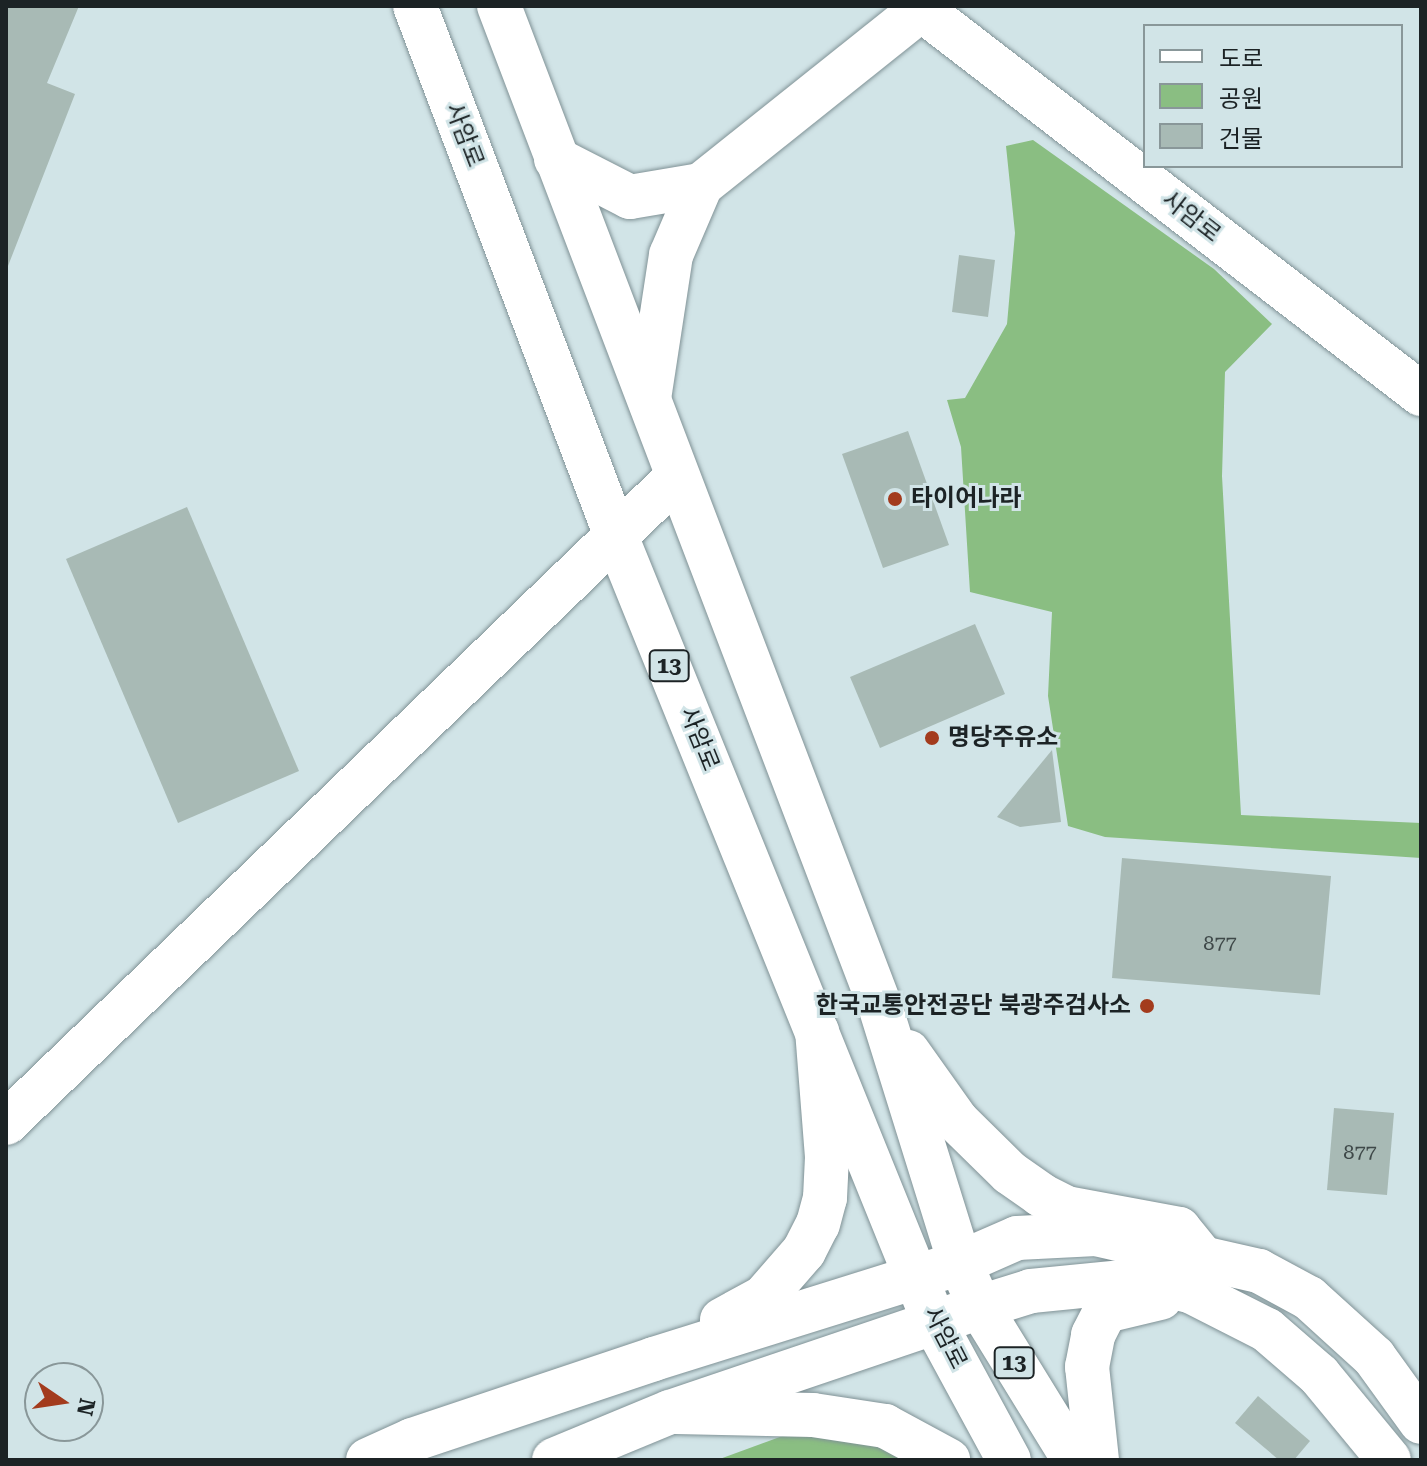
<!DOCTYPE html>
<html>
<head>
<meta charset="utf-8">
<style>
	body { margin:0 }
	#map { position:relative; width:1427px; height:1466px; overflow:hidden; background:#d1e4e7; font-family:"Roboto Serif","Noto Sans KR",serif }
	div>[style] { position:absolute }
	.green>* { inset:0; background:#8abe82 }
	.building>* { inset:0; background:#a8bab5 }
	.roads { filter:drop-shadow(0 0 2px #809296) drop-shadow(0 0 2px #809296) }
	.minor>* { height:44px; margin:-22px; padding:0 22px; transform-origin:22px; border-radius:22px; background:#fff }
	.major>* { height:44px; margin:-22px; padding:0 22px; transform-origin:22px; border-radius:22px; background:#fff }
	.highway>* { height:44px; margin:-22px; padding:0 22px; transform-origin:22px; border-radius:22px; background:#fff }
	.dots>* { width:22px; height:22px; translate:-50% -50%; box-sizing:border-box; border:4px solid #d1e4e7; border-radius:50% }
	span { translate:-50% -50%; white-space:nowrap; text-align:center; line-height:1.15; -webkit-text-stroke:6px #d1e4e7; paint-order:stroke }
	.number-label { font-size:20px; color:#3f4949 }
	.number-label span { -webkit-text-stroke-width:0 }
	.shield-label span { padding:2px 6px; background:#d1e4e7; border:2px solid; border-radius:6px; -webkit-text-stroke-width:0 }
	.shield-label { font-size:22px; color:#1c2325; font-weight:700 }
	.street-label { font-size:24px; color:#1c2325 }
	.poi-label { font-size:24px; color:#1c2325; font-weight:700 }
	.left { translate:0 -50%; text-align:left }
	.right { translate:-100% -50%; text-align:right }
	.frame { position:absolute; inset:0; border:8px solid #1c2325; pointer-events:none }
	.legend { position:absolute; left:1143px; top:24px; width:260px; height:144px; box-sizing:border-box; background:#d1e4e7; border:2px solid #899799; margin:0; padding:10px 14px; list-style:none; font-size:24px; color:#1c2325 }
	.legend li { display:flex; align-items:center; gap:16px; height:40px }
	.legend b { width:40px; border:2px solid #899799 }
	.north { position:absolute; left:24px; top:1362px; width:80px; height:80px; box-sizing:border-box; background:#d1e4e7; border:2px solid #899799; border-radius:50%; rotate:103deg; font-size:22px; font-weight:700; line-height:32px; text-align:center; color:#1c2325 }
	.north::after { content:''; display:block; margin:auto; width:28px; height:36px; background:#a33b1d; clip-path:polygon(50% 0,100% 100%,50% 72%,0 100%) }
</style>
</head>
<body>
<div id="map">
	<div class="green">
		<i style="clip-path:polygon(1033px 140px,1214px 269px,1272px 324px,1225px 372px,1222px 476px,1241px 815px,1421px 823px,1421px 858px,1105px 837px,1068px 826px,1048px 696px,1052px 612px,970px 592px,961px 447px,947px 400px,965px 398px,1007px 324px,1015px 233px,1006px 146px)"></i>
		<i style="clip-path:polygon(846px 1429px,926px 1460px,717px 1460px,799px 1430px)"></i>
	</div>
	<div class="building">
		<i style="clip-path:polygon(6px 6px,79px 6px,47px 83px,75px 94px,8px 266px)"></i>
		<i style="clip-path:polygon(959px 255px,995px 260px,988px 317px,952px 312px)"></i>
		<i style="clip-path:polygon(908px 431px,949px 545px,883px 568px,842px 454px)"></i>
		<i style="clip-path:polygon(187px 507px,299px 771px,178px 823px,66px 559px)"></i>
		<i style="clip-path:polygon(975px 624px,1005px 694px,880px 748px,850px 677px)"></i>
		<i style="clip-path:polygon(1052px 750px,1061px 822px,1020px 827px,997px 817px)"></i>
		<i style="clip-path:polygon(1122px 858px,1331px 876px,1320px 995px,1112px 978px)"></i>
		<i style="clip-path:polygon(1334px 1108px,1394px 1113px,1387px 1195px,1327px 1190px)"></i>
		<i style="clip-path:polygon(1258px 1396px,1310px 1441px,1294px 1460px,1279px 1460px,1235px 1423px)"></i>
	</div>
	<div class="roads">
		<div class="minor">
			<i style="left:922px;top:10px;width:630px;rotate:37.58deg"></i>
			<i style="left:556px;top:159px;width:83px;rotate:27.2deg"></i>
			<i style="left:630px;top:197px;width:72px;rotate:-9.6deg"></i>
			<i style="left:701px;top:185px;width:76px;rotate:113.2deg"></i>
			<i style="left:671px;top:255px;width:140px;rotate:98.7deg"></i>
			<i style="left:701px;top:185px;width:287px;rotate:-38.6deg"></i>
			<i style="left:6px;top:1123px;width:929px;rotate:-43.91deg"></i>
			<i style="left:960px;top:1263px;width:62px;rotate:-23.7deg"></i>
			<i style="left:1017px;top:1238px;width:79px;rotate:-2.9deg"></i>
			<i style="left:1096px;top:1234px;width:167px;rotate:12.8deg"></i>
			<i style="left:1259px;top:1271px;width:57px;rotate:28.4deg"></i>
			<i style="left:1309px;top:1298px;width:88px;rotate:42.2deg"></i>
			<i style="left:1374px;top:1357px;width:80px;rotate:54.1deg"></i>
			<i style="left:980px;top:1307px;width:53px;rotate:-17.4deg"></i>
			<i style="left:1031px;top:1291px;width:113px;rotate:-5.6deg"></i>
			<i style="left:1143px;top:1280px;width:48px;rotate:13.2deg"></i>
			<i style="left:1190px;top:1291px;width:86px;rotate:26.9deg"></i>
			<i style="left:1267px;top:1330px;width:69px;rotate:40.9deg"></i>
			<i style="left:1319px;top:1375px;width:110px;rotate:50.5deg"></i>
			<i style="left:1097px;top:1460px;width:94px;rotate:-96.1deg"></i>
			<i style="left:1087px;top:1367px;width:33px;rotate:-79deg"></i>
			<i style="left:1093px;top:1335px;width:27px;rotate:-63deg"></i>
			<i style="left:1105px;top:1311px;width:57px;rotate:-13.3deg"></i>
		</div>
		<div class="major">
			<i style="left:415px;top:6px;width:567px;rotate:69.23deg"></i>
			<i style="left:616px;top:536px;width:848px;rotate:67.97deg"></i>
			<i style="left:934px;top:1322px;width:157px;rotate:61.5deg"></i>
			<i style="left:499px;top:6px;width:1070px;rotate:69.14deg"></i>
			<i style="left:880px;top:1006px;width:269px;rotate:72.7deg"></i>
			<i style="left:960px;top:1263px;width:48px;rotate:65.6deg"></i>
			<i style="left:980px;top:1307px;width:180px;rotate:58.4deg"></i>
			<i style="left:908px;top:1052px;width:85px;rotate:54.6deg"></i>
			<i style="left:957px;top:1121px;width:74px;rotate:44.5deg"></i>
			<i style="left:1010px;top:1173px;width:38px;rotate:35deg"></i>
			<i style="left:1041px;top:1195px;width:29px;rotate:27deg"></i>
			<i style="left:1067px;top:1208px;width:114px;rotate:10.6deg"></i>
			<i style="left:1179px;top:1229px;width:33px;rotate:51deg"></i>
			<i style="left:676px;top:1412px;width:137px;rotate:1.3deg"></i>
			<i style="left:813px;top:1415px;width:73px;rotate:8.7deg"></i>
			<i style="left:885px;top:1426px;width:72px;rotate:28.4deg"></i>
		</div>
		<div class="highway">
			<i style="left:722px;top:1320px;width:48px;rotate:-28.7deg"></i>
			<i style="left:764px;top:1297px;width:61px;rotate:-49deg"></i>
			<i style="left:804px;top:1251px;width:30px;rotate:-63deg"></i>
			<i style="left:818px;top:1224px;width:27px;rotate:-75deg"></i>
			<i style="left:825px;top:1198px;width:41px;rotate:-87.2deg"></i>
			<i style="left:827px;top:1157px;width:126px;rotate:-94.5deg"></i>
			<i style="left:368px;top:1460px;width:48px;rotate:-24.4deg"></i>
			<i style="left:412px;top:1440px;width:255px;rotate:-18.5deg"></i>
			<i style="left:654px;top:1359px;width:321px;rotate:-17.4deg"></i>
			<i style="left:554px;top:1460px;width:126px;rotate:-22.5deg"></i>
			<i style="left:670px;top:1412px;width:327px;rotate:-18.7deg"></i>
		</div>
	</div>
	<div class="dots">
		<i style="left:895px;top:499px;background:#a33b1d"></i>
		<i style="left:932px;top:738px;background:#a33b1d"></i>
		<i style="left:1147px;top:1006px;background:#a33b1d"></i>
	</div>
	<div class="number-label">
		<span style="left:1220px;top:943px">877</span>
		<span style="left:1360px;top:1152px">877</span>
	</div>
	<div class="shield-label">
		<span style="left:669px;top:666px">13</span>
		<span style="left:1014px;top:1363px">13</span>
	</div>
	<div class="street-label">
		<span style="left:464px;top:135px;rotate:69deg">사암로</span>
		<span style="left:1191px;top:217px;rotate:38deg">사암로</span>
		<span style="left:699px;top:739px;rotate:68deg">사암로</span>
		<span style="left:945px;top:1338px;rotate:63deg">사암로</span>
	</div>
	<div class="poi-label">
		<span class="left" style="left:911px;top:499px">타이어나라</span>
		<span class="left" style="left:948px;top:738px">명당주유소</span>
		<span class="right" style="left:1131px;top:1006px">한국교통안전공단 북광주검사소</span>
	</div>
	<div class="frame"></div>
	<ul class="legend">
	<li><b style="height:10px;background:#fff"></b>도로</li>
	<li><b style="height:22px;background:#8abe82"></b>공원</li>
	<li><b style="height:22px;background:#a8bab5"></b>건물</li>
	</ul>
	<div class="north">N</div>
</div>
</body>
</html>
